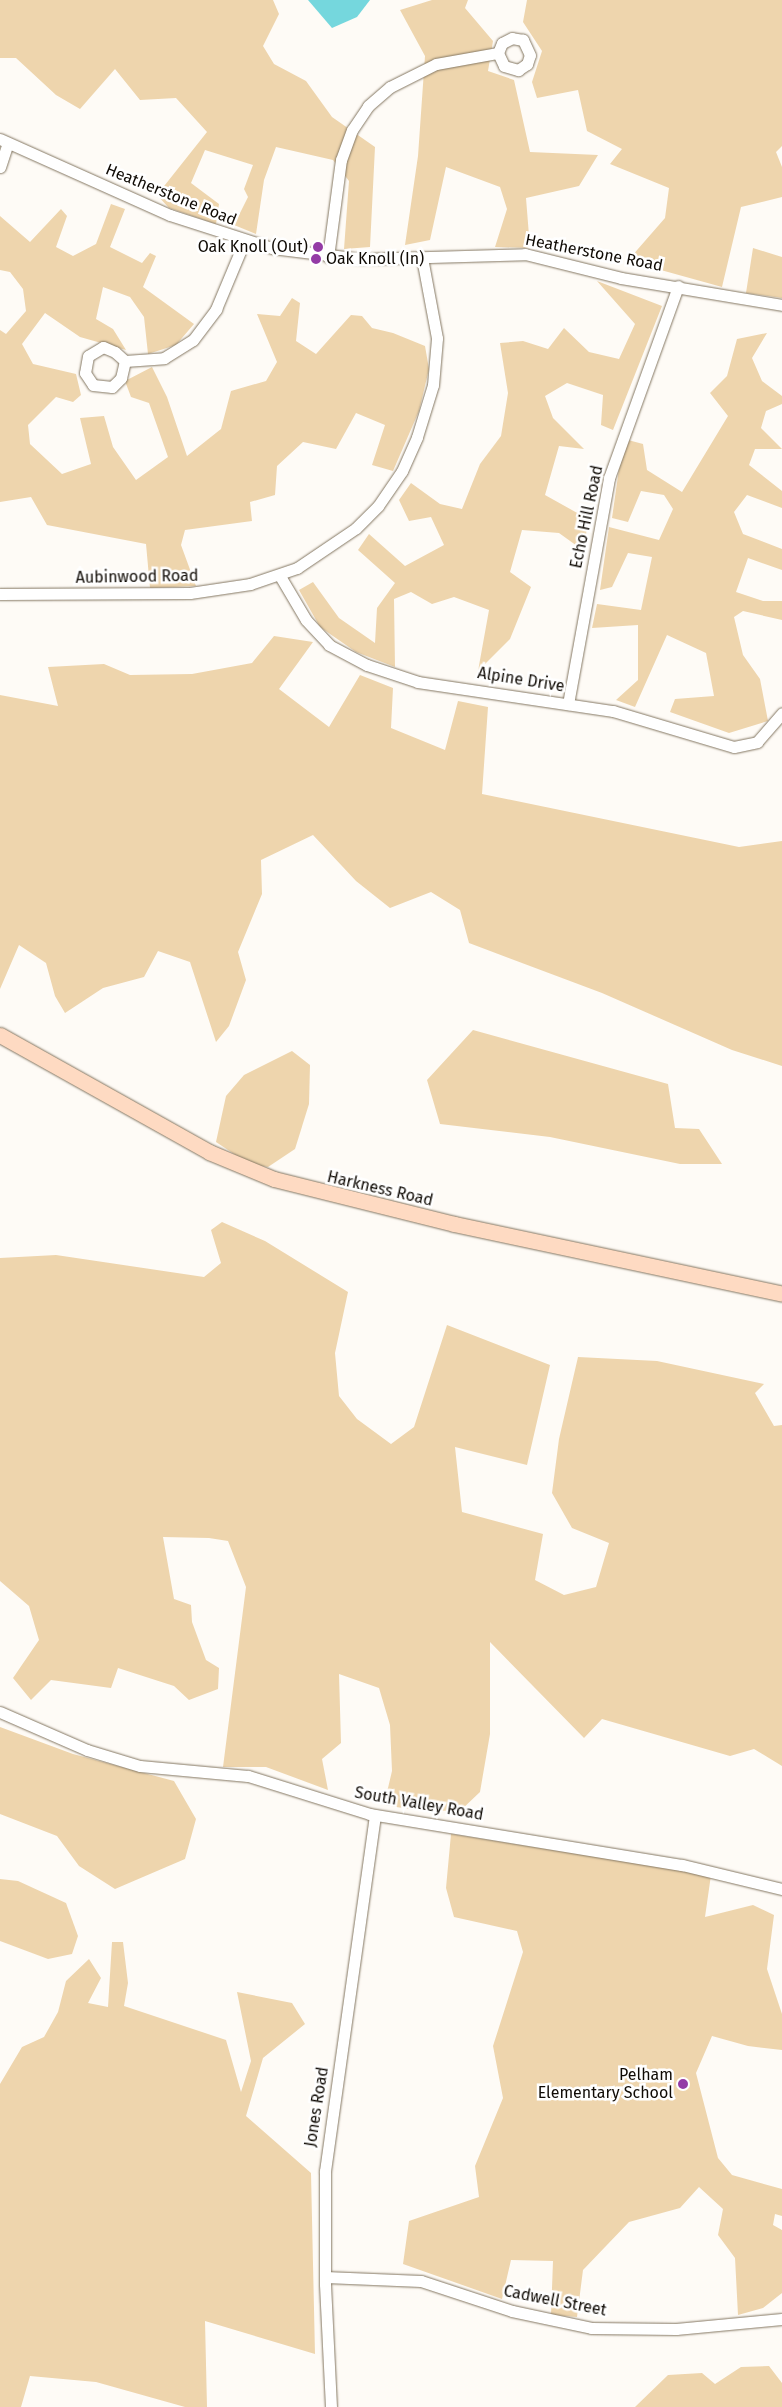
<!DOCTYPE html>
<html>
<head>
<meta charset="utf-8">
<style>
	body { margin:0 }
	#map { position:relative; width:782px; height:2407px; overflow:hidden; background:#fefbf6; font-family:"Fira Sans",sans-serif }
	div>[style] { position:absolute }
	.green>* { inset:0; background:#eed5ad }
	.water>* { inset:0; background:#75d7dd }
	.roads { filter:drop-shadow(0 0 1px #847762) drop-shadow(0 0 1px #847762) }
	.minor>* { height:11px; margin:-5.5px; padding:0 5.5px; transform-origin:5.5px; border-radius:5.5px; background:#fff }
	.secondary>* { height:15px; margin:-7.5px; padding:0 7.5px; transform-origin:7.5px; border-radius:7.5px; background:#fedac2 }
	.dots>* { width:14px; height:14px; translate:-50% -50%; box-sizing:border-box; border:2px solid #fff; border-radius:50% }
	span { translate:-50% -50%; white-space:nowrap; text-align:center; line-height:1.15; -webkit-text-stroke:5px #fff; paint-order:stroke }
	.street-label { font-size:16px; color:#0f0a04 }
	.poi-label { font-size:16px; color:#0f0a04 }
	.right { translate:-100% -50%; text-align:right }
	.left { translate:0 -50%; text-align:left }
</style>
</head>
<body>
<div id="map">
	<div class="green">
		<i style="clip-path:polygon(0 0,273px 0,279px 14px,263px 46px,274px 64px,306px 81px,332px 117px,375px 147px,370px 247px,344px 249px,349px 181px,333px 160px,276px 147px,264px 180px,256px 234px,234px 225px,248px 197px,244px 189px,253px 165px,205px 150px,191px 183px,219px 204px,216px 224px,169px 208px,157px 195px,207px 132px,176px 98px,140px 100px,115px 69px,80px 109px,56px 95px,16px 58px,0 58px)"></i>
		<i style="clip-path:polygon(432px 0,468px 0,465px 8px,493px 41px,488px 71px,514px 80px,530px 152px,598px 155px,579px 186px,526px 198px,530px 248px,495px 247px,507px 209px,500px 187px,446px 167px,430px 240px,405px 245px,418px 156px,425px 56px,400px 10px)"></i>
		<i style="clip-path:polygon(527px 0,782px 0,782px 146px,776px 152px,782px 167px,782px 197px,741px 207px,722px 287px,650px 267px,631px 257px,665px 218px,669px 188px,610px 164px,622px 149px,587px 131px,578px 90px,537px 98px,532px 82px,542px 51px,523px 22px)"></i>
		<i style="clip-path:polygon(111px 204px,125px 209px,110px 247px,142px 263px,150px 253px,156px 256px,143px 287px,194px 324px,176px 345px,148px 354px,144px 317px,130px 297px,103px 287px,96px 319px,113px 329px,126px 350px,80px 337px,45px 313px,22px 344px,33px 364px,76px 374px,81px 395px,73px 402px,56px 397px,28px 425px,30px 444px,62px 474px,91px 464px,80px 418px,104px 416px,113px 447px,136px 480px,168px 457px,149px 403px,131px 397px,125px 381px,152px 367px,167px 397px,187px 456px,221px 429px,231px 391px,266px 381px,277px 362px,257px 314px,280px 316px,292px 298px,300px 303px,296px 341px,316px 354px,351px 315px,362px 316px,372px 328px,393px 333px,425px 346px,429px 369px,419px 411px,393px 471px,372px 465px,385px 425px,356px 413px,336px 449px,303px 442px,277px 466px,275px 495px,250px 502px,252px 521px,185px 530px,181px 545px,196px 586px,150px 588px,146px 544px,47px 525px,31px 497px,0 502px,0 330px,6px 334px,26px 311px,23px 289px,10px 272px,0 270px,0 216px,30px 242px,61px 209px,67px 216px,56px 247px,73px 256px,96px 244px)"></i>
		<i style="clip-path:polygon(753px 248px,782px 257px,782px 298px,746px 293px)"></i>
		<i style="clip-path:polygon(597px 281px,662px 306px,613px 430px,601px 425px,603px 395px,567px 383px,545px 396px,553px 418px,584px 449px,559px 446px,545px 495px,588px 519px,584px 551px,559px 533px,522px 530px,510px 572px,531px 587px,510px 639px,478px 671px,489px 610px,454px 597px,432px 604px,411px 592px,394px 599px,395px 667px,356px 652px,320px 627px,299px 590px,313px 582px,339px 618px,375px 643px,377px 608px,395px 583px,358px 550px,369px 534px,405px 566px,444px 545px,431px 517px,409px 521px,399px 500px,411px 483px,440px 504px,462px 509px,480px 464px,501px 436px,508px 393px,500px 343px,523px 341px,548px 349px,564px 328px,589px 352px,619px 359px,635px 324px)"></i>
		<i style="clip-path:polygon(767px 333px,752px 358px,762px 381px,782px 396px,782px 404px,766px 411px,761px 428px,782px 449px,755px 449px,749px 465px,782px 491px,782px 508px,747px 495px,734px 512px,743px 534px,782px 549px,782px 570px,748px 558px,736px 592px,763px 601px,782px 601px,782px 620px,743px 611px,734px 617px,743px 655px,760px 679px,768px 721px,729px 733px,670px 712px,675px 699px,714px 696px,706px 653px,667px 635px,635px 707px,616px 700px,638px 680px,638px 625px,592px 628px,597px 604px,641px 610px,652px 557px,628px 553px,612px 587px,600px 590px,609px 527px,659px 540px,673px 509px,664px 495px,641px 491px,628px 522px,612px 518px,619px 469px,628px 440px,643px 444px,647px 470px,682px 492px,728px 416px,710px 393px,727px 376px,737px 339px)"></i>
		<i style="clip-path:polygon(274px 636px,313px 642px,279px 689px,329px 727px,360px 675px,393px 688px,391px 728px,445px 750px,458px 701px,488px 707px,482px 794px,739px 847px,782px 841px,782px 1066px,732px 1050px,602px 993px,469px 943px,460px 910px,431px 892px,390px 908px,356px 881px,313px 835px,261px 860px,262px 894px,238px 952px,246px 980px,229px 1026px,216px 1042px,190px 962px,158px 951px,144px 977px,103px 988px,65px 1013px,55px 996px,46px 963px,19px 945px,0 989px,0 695px,58px 706px,48px 667px,104px 664px,130px 675px,192px 674px,252px 663px)"></i>
		<i style="clip-path:polygon(473px 1030px,668px 1084px,675px 1128px,699px 1129px,722px 1164px,680px 1164px,550px 1137px,440px 1124px,427px 1080px)"></i>
		<i style="clip-path:polygon(292px 1051px,310px 1065px,309px 1104px,295px 1149px,268px 1167px,249px 1164px,216px 1142px,226px 1096px,244px 1075px)"></i>
		<i style="clip-path:polygon(222px 1222px,265px 1241px,348px 1292px,335px 1353px,339px 1396px,357px 1419px,391px 1444px,414px 1427px,447px 1325px,550px 1365px,527px 1465px,455px 1447px,462px 1512px,543px 1534px,535px 1580px,564px 1595px,596px 1587px,609px 1543px,572px 1528px,552px 1493px,559px 1439px,578px 1357px,657px 1361px,764px 1384px,755px 1393px,774px 1426px,782px 1425px,782px 1766px,754px 1749px,730px 1756px,602px 1719px,584px 1738px,490px 1642px,490px 1734px,480px 1792px,460px 1811px,415px 1810px,384px 1805px,392px 1771px,390px 1725px,379px 1688px,339px 1674px,341px 1743px,322px 1759px,328px 1790px,266px 1767px,223px 1767px,246px 1587px,228px 1541px,209px 1538px,163px 1537px,174px 1599px,191px 1605px,192px 1622px,206px 1660px,219px 1668px,218px 1689px,189px 1700px,174px 1686px,118px 1668px,111px 1688px,51px 1680px,31px 1700px,13px 1678px,39px 1640px,29px 1606px,0 1581px,0 1258px,56px 1255px,204px 1277px,221px 1263px,211px 1230px)"></i>
		<i style="clip-path:polygon(0 1727px,73px 1754px,174px 1781px,196px 1819px,185px 1859px,115px 1889px,79px 1866px,57px 1836px,0 1814px)"></i>
		<i style="clip-path:polygon(451px 1834px,711px 1875px,705px 1917px,753px 1905px,774px 1915px,767px 1969px,782px 2014px,782px 2050px,748px 2046px,712px 2036px,696px 2073px,718px 2158px,732px 2175px,782px 2189px,782px 2216px,775px 2214px,773px 2225px,782px 2230px,782px 2293px,763px 2308px,738px 2315px,735px 2258px,718px 2235px,723px 2209px,699px 2187px,680px 2208px,629px 2222px,583px 2270px,577px 2317px,551px 2315px,553px 2261px,511px 2260px,502px 2299px,403px 2264px,409px 2221px,479px 2197px,475px 2166px,503px 2098px,493px 2046px,523px 1952px,517px 1931px,454px 1917px,446px 1888px)"></i>
		<i style="clip-path:polygon(0 1879px,18px 1881px,66px 1903px,78px 1936px,72px 1954px,48px 1959px,0 1941px)"></i>
		<i style="clip-path:polygon(112px 1942px,123px 1942px,128px 1983px,124px 2006px,226px 2040px,241px 2092px,251px 2061px,237px 1992px,292px 2003px,305px 2024px,263px 2058px,246px 2116px,311px 2173px,315px 2354px,205px 2321px,207px 2407px,185px 2407px,96px 2382px,30px 2376px,21px 2407px,0 2407px,0 2084px,22px 2047px,44px 2037px,58px 2012px,66px 1981px,89px 1959px,101px 1978px,88px 2003px,108px 2007px)"></i>
		<i style="clip-path:polygon(769px 2366px,782px 2383px,782px 2407px,635px 2407px,668px 2375px,702px 2373px,715px 2384px,741px 2367px)"></i>
	</div>
	<div class="water">
		<i style="clip-path:polygon(308px 0,370px 0,357px 17px,332px 28px)"></i>
	</div>
	<div class="roads">
		<div class="minor">
			<i style="left:0;top:139px;width:186px;rotate:24.1deg"></i>
			<i style="left:170px;top:215px;width:107px;rotate:17.9deg"></i>
			<i style="left:272px;top:248px;width:90px;rotate:7deg"></i>
			<i style="left:361px;top:259px;width:164px;rotate:-1.7deg"></i>
			<i style="left:525px;top:254px;width:99px;rotate:14deg"></i>
			<i style="left:621px;top:278px;width:163px;rotate:9.5deg"></i>
			<i style="left:0;top:167px;width:25px;rotate:-72deg"></i>
			<i style="left:328px;top:257px;width:98px;rotate:-82.4deg"></i>
			<i style="left:341px;top:160px;width:32px;rotate:-70deg"></i>
			<i style="left:352px;top:130px;width:29px;rotate:-56deg"></i>
			<i style="left:368px;top:106px;width:29px;rotate:-41deg"></i>
			<i style="left:390px;top:87px;width:51px;rotate:-26.6deg"></i>
			<i style="left:436px;top:64px;width:63px;rotate:-10.1deg"></i>
			<i style="left:498px;top:53px;width:14px;rotate:65deg"></i>
			<i style="left:504px;top:66px;width:15px;rotate:16deg"></i>
			<i style="left:518px;top:70px;width:11px;rotate:-34deg"></i>
			<i style="left:527px;top:64px;width:9px;rotate:-72deg"></i>
			<i style="left:530px;top:55px;width:17px;rotate:-115deg"></i>
			<i style="left:523px;top:40px;width:11px;rotate:-170deg"></i>
			<i style="left:512px;top:38px;width:11px;rotate:153deg"></i>
			<i style="left:502px;top:43px;width:11px;rotate:112deg"></i>
			<i style="left:125px;top:361px;width:13px;rotate:-138deg"></i>
			<i style="left:115px;top:352px;width:13px;rotate:-157deg"></i>
			<i style="left:103px;top:347px;width:17px;rotate:149deg"></i>
			<i style="left:88px;top:356px;width:17px;rotate:100deg"></i>
			<i style="left:85px;top:373px;width:14px;rotate:56deg"></i>
			<i style="left:93px;top:385px;width:19px;rotate:6deg"></i>
			<i style="left:112px;top:387px;width:13px;rotate:-45deg"></i>
			<i style="left:121px;top:378px;width:17px;rotate:-77deg"></i>
			<i style="left:125px;top:361px;width:39px;rotate:-4deg"></i>
			<i style="left:164px;top:358px;width:34px;rotate:-32deg"></i>
			<i style="left:193px;top:340px;width:39px;rotate:-53deg"></i>
			<i style="left:216px;top:309px;width:73px;rotate:-67.3deg"></i>
			<i style="left:280px;top:576px;width:51px;rotate:59.4deg"></i>
			<i style="left:306px;top:620px;width:34px;rotate:47deg"></i>
			<i style="left:329px;top:645px;width:43px;rotate:27.8deg"></i>
			<i style="left:367px;top:665px;width:54px;rotate:18.4deg"></i>
			<i style="left:418px;top:682px;width:197px;rotate:8.5deg"></i>
			<i style="left:613px;top:711px;width:126px;rotate:16.6deg"></i>
			<i style="left:734px;top:747px;width:24px;rotate:-12deg"></i>
			<i style="left:757px;top:742px;width:38px;rotate:-49deg"></i>
			<i style="left:0;top:594px;width:190px;rotate:-0.3deg"></i>
			<i style="left:190px;top:593px;width:61px;rotate:-8.5deg"></i>
			<i style="left:250px;top:584px;width:50px;rotate:-18.8deg"></i>
			<i style="left:297px;top:568px;width:71px;rotate:-34.1deg"></i>
			<i style="left:356px;top:528px;width:31px;rotate:-45deg"></i>
			<i style="left:378px;top:506px;width:42px;rotate:-55.6deg"></i>
			<i style="left:402px;top:471px;width:37px;rotate:-66deg"></i>
			<i style="left:417px;top:437px;width:54px;rotate:-72.9deg"></i>
			<i style="left:433px;top:385px;width:47px;rotate:-85.1deg"></i>
			<i style="left:437px;top:338px;width:81px;rotate:-100.6deg"></i>
			<i style="left:568px;top:704px;width:230px;rotate:-79.7deg"></i>
			<i style="left:609px;top:478px;width:204px;rotate:-70.2deg"></i>
			<i style="left:0;top:1712px;width:95px;rotate:23.6deg"></i>
			<i style="left:87px;top:1750px;width:55px;rotate:16.8deg"></i>
			<i style="left:140px;top:1766px;width:108px;rotate:5.3deg"></i>
			<i style="left:248px;top:1776px;width:128px;rotate:17.3deg"></i>
			<i style="left:370px;top:1814px;width:316px;rotate:9.3deg"></i>
			<i style="left:682px;top:1865px;width:103px;rotate:13.5deg"></i>
			<i style="left:325px;top:2277px;width:96px;rotate:2.4deg"></i>
			<i style="left:421px;top:2281px;width:96px;rotate:18.2deg"></i>
			<i style="left:512px;top:2311px;width:81px;rotate:12.1deg"></i>
			<i style="left:591px;top:2328px;width:85px;rotate:0.7deg"></i>
			<i style="left:676px;top:2329px;width:106px;rotate:-5.4deg"></i>
			<i style="left:331px;top:2407px;width:123px;rotate:-92.8deg"></i>
			<i style="left:325px;top:2284px;width:113px;rotate:-90deg"></i>
			<i style="left:325px;top:2171px;width:359px;rotate:-82deg"></i>
		</div>
		<div class="secondary">
			<i style="left:0;top:1035px;width:240px;rotate:29.2deg"></i>
			<i style="left:209px;top:1152px;width:70px;rotate:22.6deg"></i>
			<i style="left:274px;top:1179px;width:186px;rotate:14deg"></i>
			<i style="left:454px;top:1224px;width:335px;rotate:12deg"></i>
		</div>
	</div>
	<div class="dots">
		<i style="left:318px;top:247px;background:#943ba6"></i>
		<i style="left:316px;top:259px;background:#943ba6"></i>
		<i style="left:683px;top:2084px;background:#943ba6"></i>
	</div>
	<div class="street-label">
		<span style="left:171px;top:195px;rotate:22deg">Heatherstone Road</span>
		<span style="left:594px;top:253px;rotate:11deg">Heatherstone Road</span>
		<span style="left:587px;top:517px;rotate:-78deg">Echo Hill Road</span>
		<span style="left:137px;top:577px;rotate:-1deg">Aubinwood Road</span>
		<span style="left:521px;top:680px;rotate:9deg">Alpine Drive</span>
		<span style="left:380px;top:1189px;rotate:13deg">Harkness Road</span>
		<span style="left:419px;top:1804px;rotate:10deg">South Valley Road</span>
		<span style="left:317px;top:2107px;rotate:-81deg">Jones Road</span>
		<span style="left:555px;top:2301px;rotate:11deg">Cadwell Street</span>
	</div>
	<div class="poi-label">
		<span class="right" style="left:308px;top:247px">Oak Knoll (Out)</span>
		<span class="left" style="left:326px;top:259px">Oak Knoll (In)</span>
		<span class="right" style="left:673px;top:2084px">Pelham<br>Elementary School</span>
	</div>
</div>
</body>
</html>
